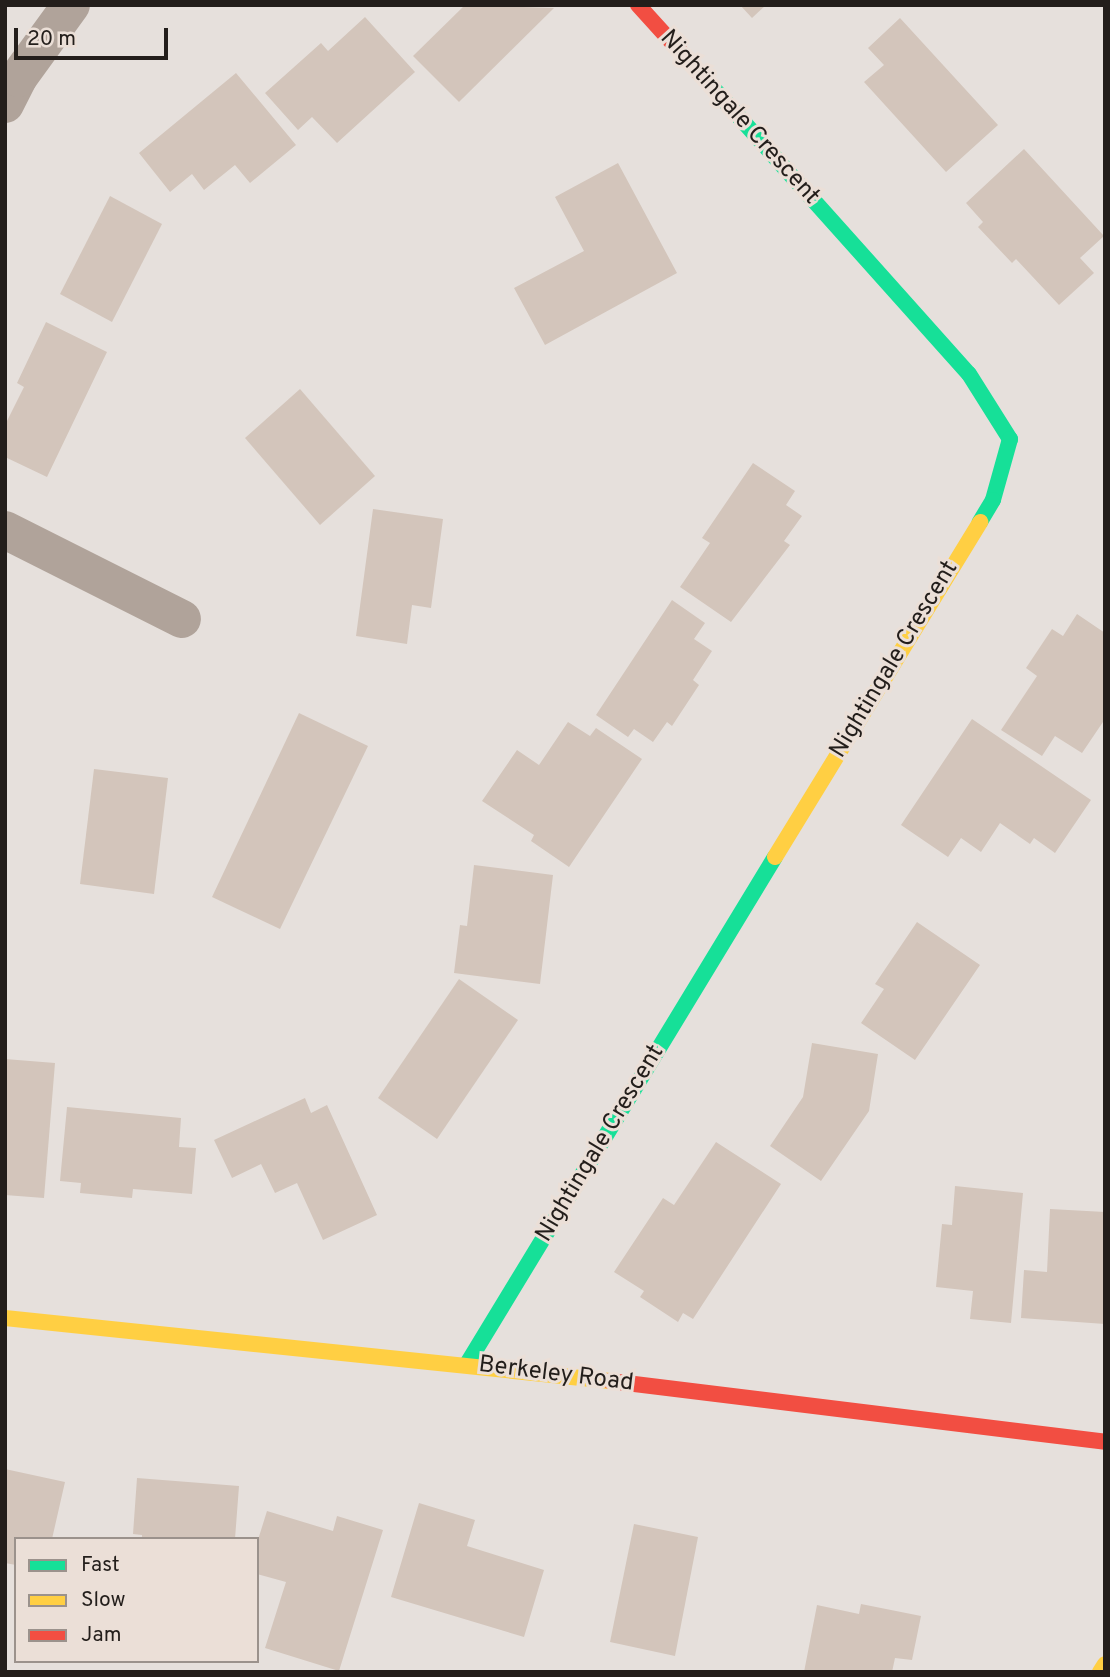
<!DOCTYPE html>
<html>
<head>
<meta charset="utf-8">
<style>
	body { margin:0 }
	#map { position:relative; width:1110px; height:1677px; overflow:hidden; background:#e6e0dc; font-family:Overpass,sans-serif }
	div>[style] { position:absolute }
	.building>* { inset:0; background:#d3c5bb }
	.street>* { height:38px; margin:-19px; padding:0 19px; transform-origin:19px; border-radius:19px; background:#b0a39a }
	.fast>* { height:16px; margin:-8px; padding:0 8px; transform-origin:8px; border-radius:8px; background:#16e098 }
	.slow>* { height:16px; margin:-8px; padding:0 8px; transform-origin:8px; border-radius:8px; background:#ffcf43 }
	.jam>* { height:16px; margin:-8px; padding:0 8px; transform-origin:8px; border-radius:8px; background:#f24e42 }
	span { translate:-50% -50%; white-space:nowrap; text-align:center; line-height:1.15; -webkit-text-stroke:6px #ebdfd7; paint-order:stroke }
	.street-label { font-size:24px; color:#231e1b }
	.frame { position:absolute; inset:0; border:7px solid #231e1b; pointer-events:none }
	.legend { position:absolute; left:14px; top:1537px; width:245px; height:126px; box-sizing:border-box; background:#ebdfd7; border:2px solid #9b928c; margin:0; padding:9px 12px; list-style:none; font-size:21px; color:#231e1b }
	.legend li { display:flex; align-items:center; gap:14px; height:35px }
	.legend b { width:35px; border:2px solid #9b928c }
	.scale { position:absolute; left:14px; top:28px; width:154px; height:32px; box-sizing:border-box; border:4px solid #231e1b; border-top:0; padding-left:9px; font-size:21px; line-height:24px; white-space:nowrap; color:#231e1b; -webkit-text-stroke:5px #ebdfd7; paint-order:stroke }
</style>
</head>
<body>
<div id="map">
	<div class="building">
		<i style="clip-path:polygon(465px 5px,554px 8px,459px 102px,413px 56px)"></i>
		<i style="clip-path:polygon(740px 5px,766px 5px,752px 18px)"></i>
		<i style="clip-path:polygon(365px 17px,415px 72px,337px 143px,312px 117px,298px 130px,265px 93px,321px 43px,328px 51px)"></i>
		<i style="clip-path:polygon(900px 18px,998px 125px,946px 172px,864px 82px,884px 65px,868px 48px)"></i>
		<i style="clip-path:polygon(236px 73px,296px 145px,250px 183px,235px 165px,204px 190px,192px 174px,170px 192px,139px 153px)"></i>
		<i style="clip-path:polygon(1024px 149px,1104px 236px,1080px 258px,1094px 273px,1059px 305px,1016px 259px,1012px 263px,978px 227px,983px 222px,966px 203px)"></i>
		<i style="clip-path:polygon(618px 163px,677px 273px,545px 345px,514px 288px,584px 251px,555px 197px)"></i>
		<i style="clip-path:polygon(110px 196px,162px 224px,112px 322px,60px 294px)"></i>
		<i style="clip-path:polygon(46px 322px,107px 352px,47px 477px,5px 457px,5px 425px,24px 387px,17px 383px)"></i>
		<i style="clip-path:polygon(300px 389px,375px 476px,320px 525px,245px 438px)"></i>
		<i style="clip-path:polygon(753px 463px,795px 491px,786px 505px,802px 516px,784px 541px,790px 545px,731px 622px,680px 587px,710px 543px,702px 538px)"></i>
		<i style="clip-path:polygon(373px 509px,443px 519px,431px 608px,412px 605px,407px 644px,356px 636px)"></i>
		<i style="clip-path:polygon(672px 600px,705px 623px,694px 639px,712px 651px,693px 680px,699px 685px,672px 726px,667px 722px,653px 742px,634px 729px,628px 737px,596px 715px)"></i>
		<i style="clip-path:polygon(1077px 614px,1105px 633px,1105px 719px,1082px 753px,1055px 736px,1042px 756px,1001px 730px,1037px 676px,1026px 668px,1052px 629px,1063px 636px)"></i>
		<i style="clip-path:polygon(299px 713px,368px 746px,280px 929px,212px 897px)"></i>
		<i style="clip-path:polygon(972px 719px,1091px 800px,1055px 853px,1034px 838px,1030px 844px,1000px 823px,981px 852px,961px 838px,948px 857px,901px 825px)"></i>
		<i style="clip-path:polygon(568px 722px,590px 736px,596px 728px,642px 759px,569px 867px,531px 841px,534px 835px,482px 801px,517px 750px,539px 765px)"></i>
		<i style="clip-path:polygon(94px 769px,168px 778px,154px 894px,80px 884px)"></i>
		<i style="clip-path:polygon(474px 865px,553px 875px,540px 984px,454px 973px,460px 925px,467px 926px)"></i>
		<i style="clip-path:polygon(917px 922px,980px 965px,915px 1060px,861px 1023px,884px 989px,875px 984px)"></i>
		<i style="clip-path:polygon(459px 979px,518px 1020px,437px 1139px,378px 1098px)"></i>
		<i style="clip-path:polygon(812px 1043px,878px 1054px,869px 1111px,821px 1181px,770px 1146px,803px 1097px)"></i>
		<i style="clip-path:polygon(5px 1059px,55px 1063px,44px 1198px,5px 1195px)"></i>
		<i style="clip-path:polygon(305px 1098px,311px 1113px,327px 1105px,377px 1215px,323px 1240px,297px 1183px,275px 1193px,261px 1164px,232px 1178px,214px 1140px)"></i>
		<i style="clip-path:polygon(67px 1107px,181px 1118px,179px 1147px,196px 1148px,192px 1194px,133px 1189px,132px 1198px,80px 1193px,81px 1183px,60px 1181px)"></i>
		<i style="clip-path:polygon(716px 1142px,781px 1184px,693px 1319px,683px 1313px,678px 1322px,640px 1297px,644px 1291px,614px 1272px,663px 1198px,674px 1205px)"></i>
		<i style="clip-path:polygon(955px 1186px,1023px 1193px,1011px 1323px,970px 1319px,973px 1291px,936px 1287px,942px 1224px,952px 1225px)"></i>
		<i style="clip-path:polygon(1050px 1209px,1105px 1212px,1105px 1324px,1021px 1318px,1024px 1270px,1047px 1272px)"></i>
		<i style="clip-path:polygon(5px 1469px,65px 1482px,52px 1539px,16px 1539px,16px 1565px,5px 1563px)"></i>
		<i style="clip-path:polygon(137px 1478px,239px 1486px,235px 1539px,142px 1539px,142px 1535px,133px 1534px)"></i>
		<i style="clip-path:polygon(419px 1503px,475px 1520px,467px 1546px,544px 1570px,524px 1637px,391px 1597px)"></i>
		<i style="clip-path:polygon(267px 1511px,333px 1531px,337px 1516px,383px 1530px,339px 1671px,265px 1648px,286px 1582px,257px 1574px,257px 1543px)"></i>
		<i style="clip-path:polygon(634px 1524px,698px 1537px,675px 1656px,610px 1642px)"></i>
		<i style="clip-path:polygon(861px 1604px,921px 1616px,912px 1660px,895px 1658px,892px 1672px,804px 1672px,817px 1605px,859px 1614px)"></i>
	</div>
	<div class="street">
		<i style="left:5px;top:104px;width:29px;rotate:-63deg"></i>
		<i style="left:18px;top:78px;width:90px;rotate:-54deg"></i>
		<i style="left:5px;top:530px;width:198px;rotate:26.7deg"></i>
	</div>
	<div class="fast">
		<i style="left:706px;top:80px;width:394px;rotate:48.2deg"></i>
		<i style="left:969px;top:374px;width:77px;rotate:57.8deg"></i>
		<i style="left:1010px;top:439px;width:63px;rotate:105.6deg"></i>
		<i style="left:993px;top:500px;width:26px;rotate:121deg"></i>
		<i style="left:467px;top:1364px;width:593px;rotate:-58.72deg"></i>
	</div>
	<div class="slow">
		<i style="left:775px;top:857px;width:393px;rotate:-58.5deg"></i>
		<i style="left:5px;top:1318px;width:608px;rotate:5.94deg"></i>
		<i style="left:1100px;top:1672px;width:9px;rotate:-58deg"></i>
	</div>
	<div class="jam">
		<i style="left:638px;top:5px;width:101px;rotate:47.8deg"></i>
		<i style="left:610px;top:1381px;width:499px;rotate:7deg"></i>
	</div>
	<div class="street-label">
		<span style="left:739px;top:118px;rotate:48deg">Nightingale Crescent</span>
		<span style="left:895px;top:660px;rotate:-59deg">Nightingale Crescent</span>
		<span style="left:601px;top:1144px;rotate:-59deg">Nightingale Crescent</span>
		<span style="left:556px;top:1375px;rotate:7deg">Berkeley Road</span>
	</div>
	<div class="frame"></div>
	<ul class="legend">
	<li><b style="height:9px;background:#16e098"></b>Fast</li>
	<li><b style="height:9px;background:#ffcf43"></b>Slow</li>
	<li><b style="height:9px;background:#f24e42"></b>Jam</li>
	</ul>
	<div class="scale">20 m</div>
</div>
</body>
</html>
